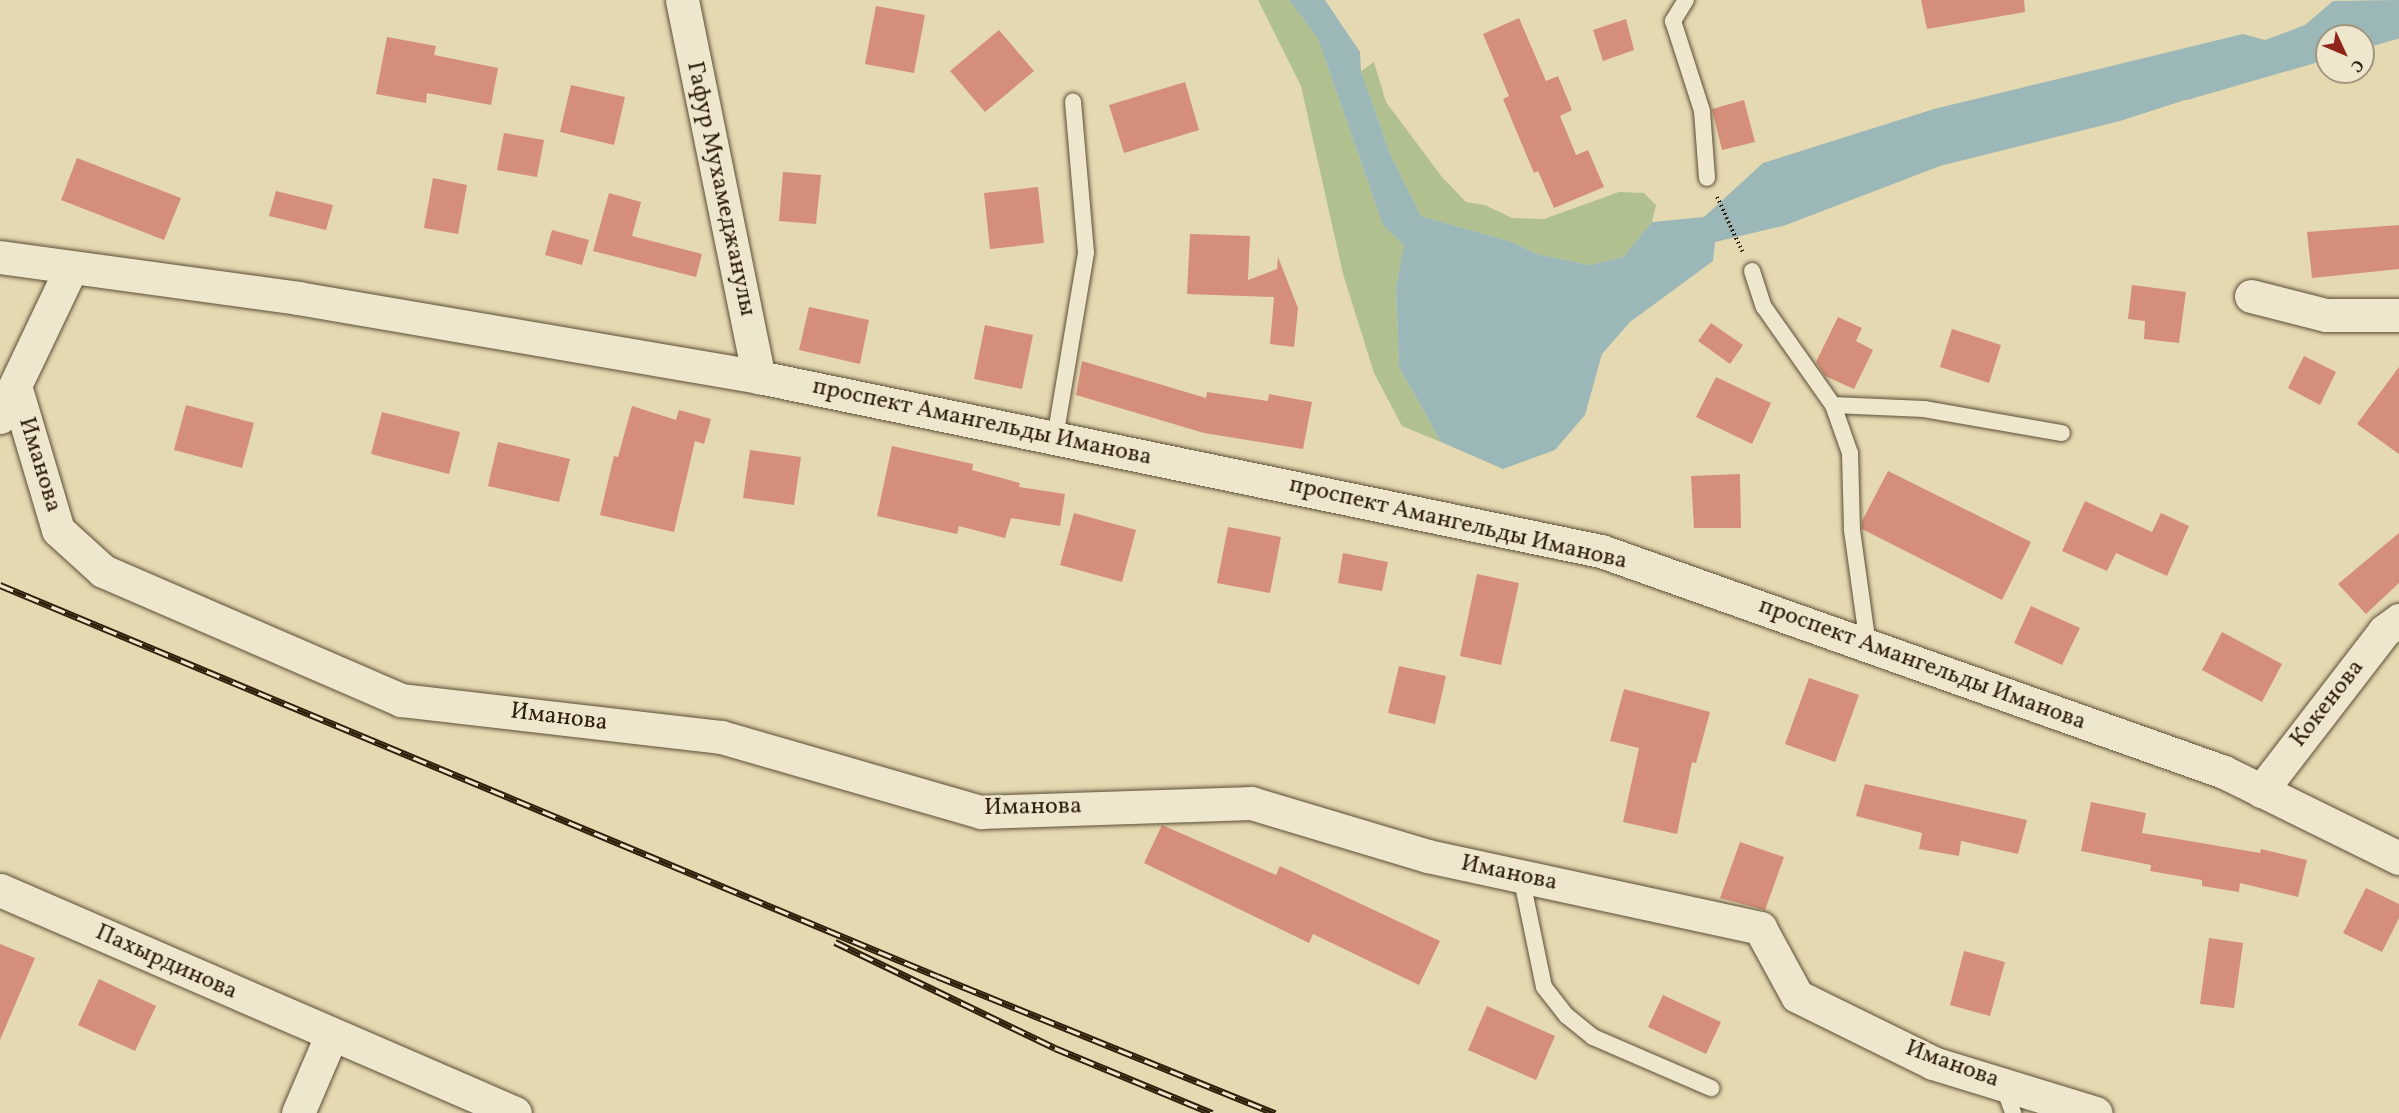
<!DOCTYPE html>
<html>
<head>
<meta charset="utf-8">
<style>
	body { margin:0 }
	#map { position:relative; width:2399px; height:1113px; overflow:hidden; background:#e5d9b2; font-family:Vollkorn,serif }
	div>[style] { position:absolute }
	.green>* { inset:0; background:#b0c08f }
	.water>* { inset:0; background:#9bb7b7 }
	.canal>* { height:28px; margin:-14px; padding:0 14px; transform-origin:14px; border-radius:14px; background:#9bb7b7 }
	.building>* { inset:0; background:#d58e79 }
	.path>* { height:4px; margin-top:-2px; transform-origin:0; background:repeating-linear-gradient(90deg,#2e1f0b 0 1.5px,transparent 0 4.5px) }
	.roads { filter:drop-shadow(0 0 2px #5c4e35) drop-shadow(0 0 2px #5c4e35) }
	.service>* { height:16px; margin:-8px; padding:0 8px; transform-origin:8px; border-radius:8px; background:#eee6cd }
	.minor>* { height:33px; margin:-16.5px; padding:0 16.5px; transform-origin:16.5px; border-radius:16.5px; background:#eee6cd }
	.secondary>* { height:33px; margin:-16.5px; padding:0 16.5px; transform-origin:16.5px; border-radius:16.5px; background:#eee6cd }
	.rail>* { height:7px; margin-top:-3.5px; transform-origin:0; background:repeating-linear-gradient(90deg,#eee6cd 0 14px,#2e1f0b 0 28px); box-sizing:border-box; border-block:2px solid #2e1f0b }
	span { translate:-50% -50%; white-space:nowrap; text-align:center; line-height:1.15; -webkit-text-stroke:5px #eee6cd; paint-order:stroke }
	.street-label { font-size:24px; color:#2e1f0b }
	.north { position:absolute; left:2315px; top:24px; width:60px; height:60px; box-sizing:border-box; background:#eee6cd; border:2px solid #a1967f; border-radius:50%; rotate:134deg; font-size:16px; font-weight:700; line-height:24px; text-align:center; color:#2e1f0b }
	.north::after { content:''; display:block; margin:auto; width:21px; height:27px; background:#8f2418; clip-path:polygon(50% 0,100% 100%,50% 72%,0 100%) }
</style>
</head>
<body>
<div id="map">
	<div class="green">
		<i style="clip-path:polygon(1258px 0,1289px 0,1318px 39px,1383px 225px,1404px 245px,1396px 288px,1399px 367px,1441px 442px,1402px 426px,1374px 373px,1343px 274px,1301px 86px)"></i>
		<i style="clip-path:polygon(1374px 62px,1386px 102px,1442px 177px,1466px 202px,1485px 205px,1512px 218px,1544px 219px,1619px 192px,1644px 193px,1656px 205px,1652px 222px,1623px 257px,1590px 265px,1537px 254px,1512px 242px,1421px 216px,1391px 156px,1361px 71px)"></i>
	</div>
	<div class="water">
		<i style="clip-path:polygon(1289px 0,1325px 0,1360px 52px,1361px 71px,1391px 156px,1421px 216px,1512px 242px,1537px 254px,1590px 265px,1623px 257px,1652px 222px,1704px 217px,1763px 163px,1934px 109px,2243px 34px,2265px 40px,2305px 25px,2333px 1px,2399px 0,2399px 19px,2322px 35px,2233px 67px,2182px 101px,2120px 121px,1940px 166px,1786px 225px,1715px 242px,1713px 261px,1630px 322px,1602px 354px,1585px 415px,1555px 450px,1503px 469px,1441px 442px,1399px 367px,1396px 288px,1404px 245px,1383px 225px,1318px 39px)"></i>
	</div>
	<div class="canal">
		<i style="left:2357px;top:36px;width:44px;rotate:-15.9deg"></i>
		<i style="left:2185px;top:86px;width:148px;rotate:-16.1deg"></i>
	</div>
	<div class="building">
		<i style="clip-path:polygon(1921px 0,2024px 0,2025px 12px,1927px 29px)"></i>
		<i style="clip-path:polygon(876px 6px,925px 15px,914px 73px,865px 64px)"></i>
		<i style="clip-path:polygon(1519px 18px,1546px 81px,1558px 76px,1572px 110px,1560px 116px,1576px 155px,1588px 150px,1604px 187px,1554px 208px,1538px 171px,1534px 173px,1503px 99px,1509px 96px,1483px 34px)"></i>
		<i style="clip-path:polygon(1626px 19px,1634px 50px,1603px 61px,1593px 30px)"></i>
		<i style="clip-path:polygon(999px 30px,1034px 71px,985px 112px,950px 71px)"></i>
		<i style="clip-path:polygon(387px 37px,436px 46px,434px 55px,498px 68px,491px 105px,427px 93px,426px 103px,376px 94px)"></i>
		<i style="clip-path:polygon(1185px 82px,1199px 130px,1124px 153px,1109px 105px)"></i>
		<i style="clip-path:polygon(571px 85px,625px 97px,614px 145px,560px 132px)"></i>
		<i style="clip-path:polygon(1744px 100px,1755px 142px,1722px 150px,1712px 109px)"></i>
		<i style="clip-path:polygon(504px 133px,544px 140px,537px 177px,497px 170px)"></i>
		<i style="clip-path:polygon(77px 158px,181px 198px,164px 240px,61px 200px)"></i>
		<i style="clip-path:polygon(783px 172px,821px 175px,816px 224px,779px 221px)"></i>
		<i style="clip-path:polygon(433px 178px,467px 185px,458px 234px,424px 228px)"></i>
		<i style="clip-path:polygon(1038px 187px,1044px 243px,990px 249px,984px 193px)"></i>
		<i style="clip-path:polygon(276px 191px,333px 205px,326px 230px,269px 216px)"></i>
		<i style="clip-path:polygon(609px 193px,641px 202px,632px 236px,702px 254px,696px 277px,593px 251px)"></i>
		<i style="clip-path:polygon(2399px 225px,2399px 269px,2312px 278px,2307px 232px)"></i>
		<i style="clip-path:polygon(552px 230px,589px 240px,582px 265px,545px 255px)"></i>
		<i style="clip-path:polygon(1190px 234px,1250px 236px,1248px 280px,1277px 269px,1278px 257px,1298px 308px,1294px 347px,1270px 344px,1274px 297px,1187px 294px)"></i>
		<i style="clip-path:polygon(2132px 285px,2186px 292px,2179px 343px,2144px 339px,2145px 321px,2128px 319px)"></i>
		<i style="clip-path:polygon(809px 307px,869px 320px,860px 364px,799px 350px)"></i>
		<i style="clip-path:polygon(1838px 317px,1862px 328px,1856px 341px,1873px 350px,1854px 389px,1825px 376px,1816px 362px)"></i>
		<i style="clip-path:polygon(1711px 323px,1743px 345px,1730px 364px,1698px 341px)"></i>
		<i style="clip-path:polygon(985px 325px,1033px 335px,1022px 389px,974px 379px)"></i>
		<i style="clip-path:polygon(1952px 329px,2001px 345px,1989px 383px,1940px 367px)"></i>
		<i style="clip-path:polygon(2304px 356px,2336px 372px,2320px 405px,2288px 388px)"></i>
		<i style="clip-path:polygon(1082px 361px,1206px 398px,1207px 392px,1268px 401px,1269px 394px,1312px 402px,1303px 449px,1204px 433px,1076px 395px)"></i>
		<i style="clip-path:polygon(2399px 367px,2399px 454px,2357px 424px)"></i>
		<i style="clip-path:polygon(1716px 377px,1771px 403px,1752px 444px,1696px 417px)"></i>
		<i style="clip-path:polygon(186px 405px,254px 423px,242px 468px,174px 450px)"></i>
		<i style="clip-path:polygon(632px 406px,676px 420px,679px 410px,711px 419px,704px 444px,695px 441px,674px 532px,600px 515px,614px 456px,618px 457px)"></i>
		<i style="clip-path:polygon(382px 412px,460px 432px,449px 474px,371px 454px)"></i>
		<i style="clip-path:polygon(498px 442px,570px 459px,559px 502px,488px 486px)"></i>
		<i style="clip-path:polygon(892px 446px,973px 464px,972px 470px,1020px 483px,1019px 487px,1065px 494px,1060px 526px,1011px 518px,1005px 538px,959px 526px,957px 534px,877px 516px)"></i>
		<i style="clip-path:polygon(750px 450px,801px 457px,794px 505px,743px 498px)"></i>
		<i style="clip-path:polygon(1888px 471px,2031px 542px,2002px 600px,1862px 529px,1862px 521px)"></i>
		<i style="clip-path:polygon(1740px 474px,1741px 528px,1694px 528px,1691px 476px)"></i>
		<i style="clip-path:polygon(2085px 501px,2152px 532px,2161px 513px,2189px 526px,2167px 576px,2116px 553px,2107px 571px,2062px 551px)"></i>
		<i style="clip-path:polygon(1074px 513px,1136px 530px,1122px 582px,1060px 565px)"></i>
		<i style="clip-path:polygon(1228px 527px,1281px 537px,1270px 593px,1217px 583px)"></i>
		<i style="clip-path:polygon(2399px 533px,2399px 583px,2366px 614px,2338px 584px)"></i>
		<i style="clip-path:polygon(1343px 553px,1388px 562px,1382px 591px,1338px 583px)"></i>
		<i style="clip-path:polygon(1477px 574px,1519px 583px,1501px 665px,1460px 656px)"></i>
		<i style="clip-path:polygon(2031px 606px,2080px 628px,2062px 665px,2014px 643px)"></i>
		<i style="clip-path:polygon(2222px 632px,2282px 664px,2262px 702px,2202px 670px)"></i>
		<i style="clip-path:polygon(1399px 666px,1446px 676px,1435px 724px,1388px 713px)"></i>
		<i style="clip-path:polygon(1809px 678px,1859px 695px,1835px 762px,1785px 744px)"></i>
		<i style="clip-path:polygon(1624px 689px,1710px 712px,1696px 763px,1692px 762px,1677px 834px,1623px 822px,1639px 748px,1610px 741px)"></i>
		<i style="clip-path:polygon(1865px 784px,2027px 820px,2018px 854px,1961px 841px,1959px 856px,1919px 849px,1922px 833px,1856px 816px)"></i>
		<i style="clip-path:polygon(2091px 802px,2146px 813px,2142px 833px,2260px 853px,2261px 849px,2307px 860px,2298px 897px,2240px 883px,2239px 892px,2202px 886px,2202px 880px,2150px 871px,2151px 865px,2081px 851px)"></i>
		<i style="clip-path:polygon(1162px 825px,1276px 875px,1280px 866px,1440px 941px,1419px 985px,1313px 934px,1309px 943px,1144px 863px)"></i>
		<i style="clip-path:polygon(1740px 842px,1784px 857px,1765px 910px,1720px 898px)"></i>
		<i style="clip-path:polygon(2366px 888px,2399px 904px,2399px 918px,2382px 952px,2343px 933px)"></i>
		<i style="clip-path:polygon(2209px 938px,2243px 943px,2234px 1008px,2200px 1004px)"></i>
		<i style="clip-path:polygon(0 944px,35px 958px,0 1040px)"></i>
		<i style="clip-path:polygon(1964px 951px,2005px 962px,1990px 1016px,1950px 1005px)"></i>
		<i style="clip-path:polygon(99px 979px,156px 1006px,135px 1051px,78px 1025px)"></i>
		<i style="clip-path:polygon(1663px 995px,1721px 1022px,1706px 1054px,1648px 1027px)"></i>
		<i style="clip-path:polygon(1487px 1006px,1555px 1036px,1536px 1080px,1468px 1050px)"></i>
	</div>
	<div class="path">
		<i style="left:1717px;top:197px;width:62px;rotate:65.1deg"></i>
	</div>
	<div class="roads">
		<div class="service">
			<i style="left:1686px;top:0;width:25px;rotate:122deg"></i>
			<i style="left:1673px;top:21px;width:95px;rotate:72.1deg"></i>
			<i style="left:1702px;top:111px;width:67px;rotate:85.7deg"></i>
			<i style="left:1752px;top:271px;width:38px;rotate:72deg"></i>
			<i style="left:1764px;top:307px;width:120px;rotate:54.9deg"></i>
			<i style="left:1833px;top:405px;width:51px;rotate:70.5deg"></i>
			<i style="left:1850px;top:453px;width:77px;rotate:88.5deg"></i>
			<i style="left:1852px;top:530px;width:117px;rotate:82.1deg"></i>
			<i style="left:1833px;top:405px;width:91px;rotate:2.5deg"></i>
			<i style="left:1924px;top:409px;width:140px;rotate:9.9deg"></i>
			<i style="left:1055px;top:438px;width:188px;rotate:-80.5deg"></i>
			<i style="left:1086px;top:253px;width:152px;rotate:-94.9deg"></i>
			<i style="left:1521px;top:876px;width:113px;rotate:78.3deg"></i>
			<i style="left:1544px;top:987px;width:37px;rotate:52deg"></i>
			<i style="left:1567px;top:1016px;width:33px;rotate:39deg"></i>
			<i style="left:1593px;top:1037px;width:129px;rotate:23.4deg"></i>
			<i style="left:2003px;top:1085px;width:30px;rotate:70deg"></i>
		</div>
		<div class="minor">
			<i style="left:682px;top:0;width:385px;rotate:78.5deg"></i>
			<i style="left:2251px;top:296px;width:77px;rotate:14.2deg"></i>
			<i style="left:2326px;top:315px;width:73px"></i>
			<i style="left:16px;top:389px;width:147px;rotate:73.4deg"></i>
			<i style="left:58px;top:530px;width:61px;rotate:42.3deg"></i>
			<i style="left:103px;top:571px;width:325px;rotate:23.4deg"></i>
			<i style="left:401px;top:700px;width:322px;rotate:6.6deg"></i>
			<i style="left:721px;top:737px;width:271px;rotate:16.1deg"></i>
			<i style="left:981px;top:812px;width:270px;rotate:-1.9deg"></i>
			<i style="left:1251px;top:803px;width:185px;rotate:16.7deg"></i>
			<i style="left:1428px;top:856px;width:340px;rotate:12.2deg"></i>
			<i style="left:1760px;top:928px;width:77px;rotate:61.4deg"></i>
			<i style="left:1797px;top:996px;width:152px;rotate:26.2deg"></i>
			<i style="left:1933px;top:1063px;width:170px;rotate:17.1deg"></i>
			<i style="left:0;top:417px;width:163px;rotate:-64.5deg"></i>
			<i style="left:2261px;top:791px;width:202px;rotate:-52.4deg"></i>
			<i style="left:2384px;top:631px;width:19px;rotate:-36deg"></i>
			<i style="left:0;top:890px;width:561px;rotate:23.41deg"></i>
			<i style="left:298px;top:1113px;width:84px;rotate:-66.8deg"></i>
		</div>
		<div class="secondary">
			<i style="left:0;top:257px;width:301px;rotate:7.8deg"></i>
			<i style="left:298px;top:298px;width:468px;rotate:9.7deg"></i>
			<i style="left:759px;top:377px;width:860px;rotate:11.68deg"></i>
			<i style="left:1601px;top:551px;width:661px;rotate:19.53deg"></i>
			<i style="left:2224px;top:772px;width:195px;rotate:26.2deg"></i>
		</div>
	</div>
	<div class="rail">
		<i style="left:0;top:585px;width:1015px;rotate:22.65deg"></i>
		<i style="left:937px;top:976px;width:365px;rotate:22.1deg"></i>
		<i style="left:835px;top:942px;width:244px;rotate:25.7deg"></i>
		<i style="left:1055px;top:1048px;width:170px;rotate:22.5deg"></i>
	</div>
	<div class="street-label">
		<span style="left:720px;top:189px;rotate:78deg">Гафур Мухамеджанулы</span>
		<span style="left:982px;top:423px;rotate:12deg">проспект Амангельды Иманова</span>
		<span style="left:39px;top:465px;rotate:73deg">Иманова</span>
		<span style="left:1458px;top:524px;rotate:13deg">проспект Амангельды Иманова</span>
		<span style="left:1922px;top:665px;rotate:20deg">проспект Амангельды Иманова</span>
		<span style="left:2328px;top:704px;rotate:-52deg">Кокенова</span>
		<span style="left:559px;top:718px;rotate:7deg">Иманова</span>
		<span style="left:1033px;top:808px;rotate:-1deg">Иманова</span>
		<span style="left:1509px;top:874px;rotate:12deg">Иманова</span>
		<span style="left:166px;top:963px;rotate:24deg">Пахырдинова</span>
		<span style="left:1952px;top:1065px;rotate:20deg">Иманова</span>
	</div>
	<div class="north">С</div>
</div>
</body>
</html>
